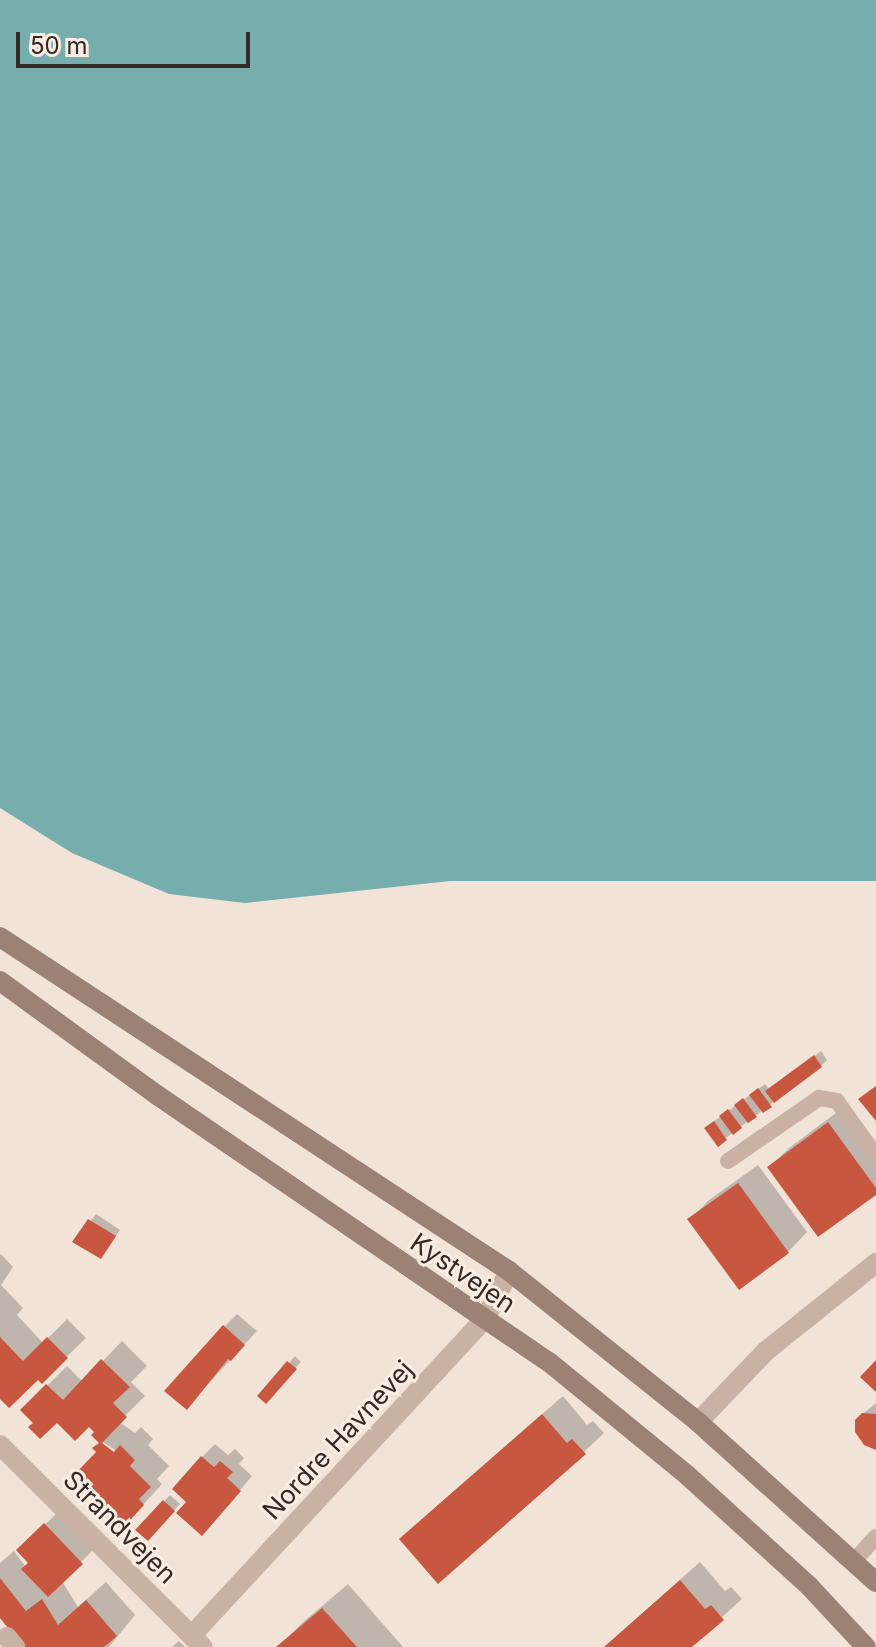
<!DOCTYPE html>
<html>
<head>
<meta charset="utf-8">
<style>
	body { margin:0 }
	#map { position:relative; width:876px; height:1647px; overflow:hidden; background:#f1e3d7; font-family:Inter,sans-serif }
	div>[style] { position:absolute }
	.water>* { inset:0; background:#76aead }
	.shadow>* { inset:0; background:#0003 }
	.building>* { inset:0; background:#c7583f }
	.lane>* { height:16px; margin:-8px; padding:0 8px; transform-origin:8px; border-radius:8px; background:#c9b2a3 }
	.street>* { height:20px; margin:-10px; padding:0 10px; transform-origin:10px; border-radius:10px; background:#c9b2a3 }
	.secondary>* { height:20px; margin:-10px; padding:0 10px; transform-origin:10px; border-radius:10px; background:#9c8175 }
	span { translate:-50% -50%; white-space:nowrap; text-align:center; line-height:1.15; -webkit-text-stroke:6px #f9ede3; paint-order:stroke }
	.street-label { font-size:26px; color:#342925 }
	.scale { position:absolute; left:16px; top:32px; width:234px; height:36px; box-sizing:border-box; border:4px solid #342925; border-top:0; padding-left:10px; font-size:24px; line-height:28px; white-space:nowrap; color:#342925; -webkit-text-stroke:6px #f9ede3; paint-order:stroke }
</style>
</head>
<body>
<div id="map">
	<div class="water">
		<i style="clip-path:polygon(0 0,876px 0,876px 881px,450px 881px,245px 903px,169px 894px,72px 853px,0 808px)"></i>
	</div>
	<div class="shadow">
		<i style="clip-path:polygon(821px 1051px,827px 1060px,821px 1066px,726px 1138px,713px 1122px,765px 1084px,770px 1090px)"></i>
		<i style="clip-path:polygon(848px 1104px,876px 1142px,876px 1193px,770px 1167px,789px 1148px)"></i>
		<i style="clip-path:polygon(758px 1165px,807px 1232px,788px 1252px,690px 1220px,709px 1200px)"></i>
		<i style="clip-path:polygon(96px 1214px,120px 1230px,107px 1250px,75px 1242px)"></i>
		<i style="clip-path:polygon(1px 1254px,13px 1267px,1px 1285px,23px 1308px,17px 1315px,43px 1343px,67px 1319px,86px 1338px,42px 1381px,38px 1378px,0 1396px,0 1255px)"></i>
		<i style="clip-path:polygon(237px 1314px,257px 1331px,187px 1407px,224px 1327px)"></i>
		<i style="clip-path:polygon(evenodd,122px 1341px,147px 1366px,131px 1382px,145px 1396px,119px 1422px,135px 1433px,141px 1427px,153px 1439px,148px 1445px,169px 1466px,157px 1479px,162px 1484px,142px 1506px,105px 1502px,99px 1452px,101px 1443px,90px 1424px,57px 1420px,36px 1423px,23px 1410px,67px 1366px,83px 1382px,122px 1341px,103px 1442px,124px 1456px,121px 1459px,101px 1445px,103px 1442px)"></i>
		<i style="clip-path:polygon(295px 1356px,301px 1362px,272px 1395px,260px 1395px)"></i>
		<i style="clip-path:polygon(563px 1396px,587px 1425px,593px 1421px,604px 1433px,584px 1452px,421px 1520px)"></i>
		<i style="clip-path:polygon(876px 1403px,876px 1448px,859px 1417px)"></i>
		<i style="clip-path:polygon(215px 1444px,228px 1455px,235px 1449px,244px 1458px,239px 1464px,252px 1476px,215px 1520px,189px 1502px,202px 1457px)"></i>
		<i style="clip-path:polygon(170px 1495px,180px 1504px,148px 1539px,138px 1530px)"></i>
		<i style="clip-path:polygon(58px 1512px,94px 1549px,62px 1581px,78px 1607px,106px 1582px,135px 1615px,109px 1647px,26px 1647px,0 1615px,0 1563px,14px 1551px,26px 1567px,30px 1563px,18px 1550px)"></i>
		<i style="clip-path:polygon(700px 1562px,725px 1591px,731px 1587px,742px 1599px,689px 1647px,604px 1647px)"></i>
		<i style="clip-path:polygon(348px 1584px,403px 1647px,279px 1647px,302px 1623px)"></i>
		<i style="clip-path:polygon(179px 1641px,185px 1647px,172px 1647px)"></i>
	</div>
	<div class="building">
		<i style="clip-path:polygon(814px 1055px,822px 1067px,774px 1103px,765px 1091px)"></i>
		<i style="clip-path:polygon(876px 1086px,876px 1121px,858px 1099px)"></i>
		<i style="clip-path:polygon(758px 1088px,772px 1107px,763px 1113px,749px 1095px)"></i>
		<i style="clip-path:polygon(743px 1098px,757px 1117px,748px 1123px,734px 1105px)"></i>
		<i style="clip-path:polygon(728px 1109px,742px 1128px,733px 1135px,719px 1116px)"></i>
		<i style="clip-path:polygon(714px 1121px,727px 1140px,718px 1147px,704px 1128px)"></i>
		<i style="clip-path:polygon(828px 1122px,876px 1188px,876px 1195px,818px 1237px,767px 1167px)"></i>
		<i style="clip-path:polygon(738px 1183px,789px 1253px,739px 1290px,687px 1219px)"></i>
		<i style="clip-path:polygon(88px 1219px,116px 1236px,101px 1259px,72px 1242px)"></i>
		<i style="clip-path:polygon(223px 1325px,245px 1345px,231px 1361px,228px 1359px,187px 1410px,164px 1391px)"></i>
		<i style="clip-path:polygon(0 1337px,23px 1361px,47px 1337px,68px 1358px,42px 1384px,38px 1380px,9px 1408px,0 1399px)"></i>
		<i style="clip-path:polygon(101px 1359px,130px 1387px,113px 1403px,127px 1417px,102px 1443px,114px 1452px,120px 1445px,135px 1460px,130px 1466px,151px 1487px,139px 1499px,144px 1505px,122px 1529px,100px 1510px,103px 1502px,84px 1483px,81px 1487px,74px 1480px,74px 1475px,96px 1452px,92px 1448px,99px 1443px,91px 1435px,94px 1432px,89px 1427px,75px 1441px,57px 1423px,40px 1439px,28px 1427px,33px 1423px,20px 1410px,46px 1384px,63px 1400px)"></i>
		<i style="clip-path:polygon(876px 1360px,876px 1392px,860px 1377px)"></i>
		<i style="clip-path:polygon(287px 1361px,297px 1369px,266px 1404px,257px 1396px)"></i>
		<i style="clip-path:polygon(862px 1413px,876px 1414px,876px 1450px,864px 1445px,855px 1432px,855px 1420px)"></i>
		<i style="clip-path:polygon(542px 1414px,567px 1443px,572px 1439px,586px 1454px,438px 1584px,399px 1539px)"></i>
		<i style="clip-path:polygon(201px 1456px,214px 1467px,220px 1461px,233px 1472px,227px 1478px,241px 1491px,202px 1536px,176px 1513px,186px 1502px,172px 1489px)"></i>
		<i style="clip-path:polygon(163px 1500px,175px 1511px,148px 1541px,135px 1530px)"></i>
		<i style="clip-path:polygon(44px 1523px,83px 1564px,48px 1597px,21px 1569px,28px 1563px,16px 1550px)"></i>
		<i style="clip-path:polygon(0 1578px,26px 1611px,42px 1599px,58px 1625px,86px 1600px,117px 1636px,104px 1647px,23px 1647px,0 1618px)"></i>
		<i style="clip-path:polygon(680px 1580px,705px 1609px,711px 1605px,724px 1620px,692px 1647px,604px 1647px)"></i>
		<i style="clip-path:polygon(322px 1608px,357px 1647px,276px 1647px)"></i>
	</div>
	<div class="lane">
		<i style="left:728px;top:1161px;width:111px;rotate:-34.7deg"></i>
		<i style="left:819px;top:1098px;width:18px;rotate:9deg"></i>
		<i style="left:837px;top:1101px;width:68px;rotate:55.1deg"></i>
		<i style="left:855px;top:1560px;width:31px;rotate:-48deg"></i>
	</div>
	<div class="street">
		<i style="left:698px;top:1422px;width:98px;rotate:-46.2deg"></i>
		<i style="left:766px;top:1351px;width:141px;rotate:-38.7deg"></i>
		<i style="left:0;top:1445px;width:286px;rotate:44.9deg"></i>
		<i style="left:192px;top:1635px;width:431px;rotate:-47.2deg"></i>
		<i style="left:485px;top:1319px;width:54px;rotate:-63.4deg"></i>
		<i style="left:7px;top:1637px;width:13px;rotate:51deg"></i>
	</div>
	<div class="secondary">
		<i style="left:0;top:937px;width:609px;rotate:33.27deg"></i>
		<i style="left:509px;top:1271px;width:242px;rotate:38.6deg"></i>
		<i style="left:698px;top:1422px;width:239px;rotate:42deg"></i>
		<i style="left:0;top:981px;width:194px;rotate:36deg"></i>
		<i style="left:157px;top:1095px;width:474px;rotate:34.3deg"></i>
		<i style="left:549px;top:1362px;width:178px;rotate:39.3deg"></i>
		<i style="left:687px;top:1475px;width:166px;rotate:42.3deg"></i>
		<i style="left:810px;top:1587px;width:82px;rotate:47deg"></i>
	</div>
	<div class="street-label">
		<span style="left:463px;top:1273px;rotate:34deg">Kystvejen</span>
		<span style="left:338px;top:1440px;rotate:-47deg">Nordre Havnevej</span>
		<span style="left:120px;top:1527px;rotate:45deg">Strandvejen</span>
	</div>
	<div class="scale">50 m</div>
</div>
</body>
</html>
